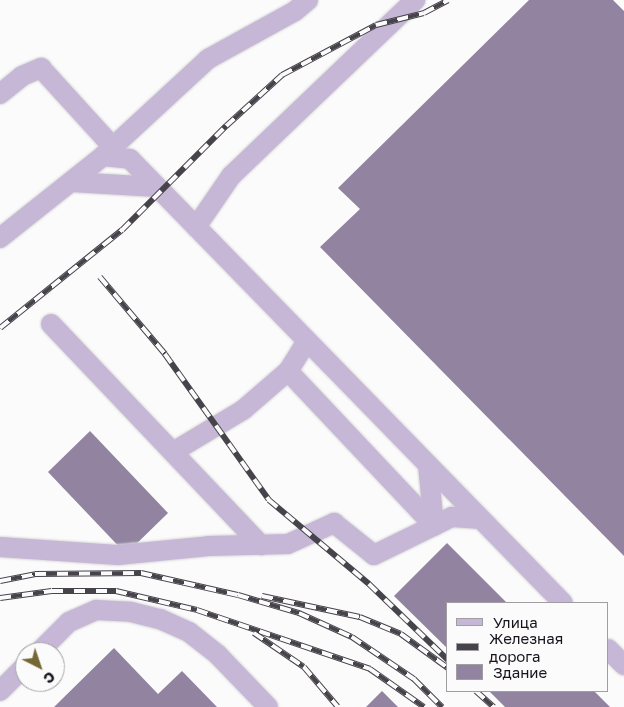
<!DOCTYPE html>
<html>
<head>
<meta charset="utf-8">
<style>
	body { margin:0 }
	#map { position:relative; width:624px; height:707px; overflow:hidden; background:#fbfbfb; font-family:"Golos Text",sans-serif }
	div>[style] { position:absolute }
	.building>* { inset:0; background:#9284a0 }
	.roads { filter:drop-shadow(0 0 1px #d7d6d7) drop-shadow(0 0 1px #d7d6d7) }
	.minor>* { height:20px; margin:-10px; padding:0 10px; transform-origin:10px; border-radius:10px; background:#c7b7d7 }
	.rail>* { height:5.5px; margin-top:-2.75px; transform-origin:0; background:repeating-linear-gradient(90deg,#fbfbfb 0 11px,#47434b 0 22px); box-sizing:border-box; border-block:1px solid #47434b }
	span { translate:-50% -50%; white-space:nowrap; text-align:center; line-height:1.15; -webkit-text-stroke:5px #fbfbfb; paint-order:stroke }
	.legend { position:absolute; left:446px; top:602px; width:162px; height:90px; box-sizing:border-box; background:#fbfbfb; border:1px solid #a09ea2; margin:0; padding:6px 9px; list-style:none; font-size:15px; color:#18131d }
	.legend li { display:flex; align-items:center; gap:10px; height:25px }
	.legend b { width:25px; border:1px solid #a09ea2 }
	.north { position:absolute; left:15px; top:642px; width:50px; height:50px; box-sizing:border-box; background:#fbfbfb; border:1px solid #a09ea2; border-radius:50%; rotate:139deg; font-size:14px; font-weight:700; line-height:20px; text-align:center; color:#18131d }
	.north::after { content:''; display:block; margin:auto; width:18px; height:22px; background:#746835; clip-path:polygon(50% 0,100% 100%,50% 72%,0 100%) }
</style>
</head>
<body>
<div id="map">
	<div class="building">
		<i style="clip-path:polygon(529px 0,613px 0,624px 11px,624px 556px,320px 247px,360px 209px,338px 188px)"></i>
		<i style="clip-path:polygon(90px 431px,168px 513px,126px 554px,48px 472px)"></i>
		<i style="clip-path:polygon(447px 543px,507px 603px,448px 603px,448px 649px,394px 596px)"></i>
		<i style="clip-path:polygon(114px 648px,158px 694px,182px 671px,217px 707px,54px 707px)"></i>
		<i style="clip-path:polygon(382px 691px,398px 707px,366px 707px)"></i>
		<i style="clip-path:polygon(489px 691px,594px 691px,610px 707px,505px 707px)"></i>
	</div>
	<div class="roads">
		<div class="minor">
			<i style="left:0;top:94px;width:28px;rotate:-39deg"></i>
			<i style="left:22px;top:76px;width:21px;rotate:-23deg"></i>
			<i style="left:41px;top:68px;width:107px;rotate:47.7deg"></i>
			<i style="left:103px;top:156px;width:143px;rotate:-42.7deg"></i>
			<i style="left:208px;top:59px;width:99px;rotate:-28.9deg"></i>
			<i style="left:295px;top:11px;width:17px;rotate:-40deg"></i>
			<i style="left:71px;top:182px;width:86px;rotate:3.3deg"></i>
			<i style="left:196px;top:227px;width:62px;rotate:-55.5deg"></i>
			<i style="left:231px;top:176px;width:255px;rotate:-43.7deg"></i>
			<i style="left:0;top:238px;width:132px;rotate:-38.5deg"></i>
			<i style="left:103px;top:156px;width:27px;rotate:6deg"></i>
			<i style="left:130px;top:159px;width:620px;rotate:45.72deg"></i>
			<i style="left:51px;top:324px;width:305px;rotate:46.5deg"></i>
			<i style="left:307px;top:341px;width:36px;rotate:122deg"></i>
			<i style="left:288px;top:371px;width:213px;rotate:46.7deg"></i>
			<i style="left:173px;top:452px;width:82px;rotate:-31deg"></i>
			<i style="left:243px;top:410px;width:60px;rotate:-40.9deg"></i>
			<i style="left:428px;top:465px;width:61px;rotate:84.4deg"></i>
			<i style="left:0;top:547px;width:118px;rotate:3.9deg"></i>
			<i style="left:118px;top:555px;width:91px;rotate:-5.6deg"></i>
			<i style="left:209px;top:546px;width:79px;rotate:-1.5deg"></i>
			<i style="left:288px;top:544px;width:51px;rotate:-24.5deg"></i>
			<i style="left:334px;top:523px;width:51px;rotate:38.7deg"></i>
			<i style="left:374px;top:555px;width:87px;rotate:-26deg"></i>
			<i style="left:452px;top:517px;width:29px;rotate:4deg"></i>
			<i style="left:608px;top:649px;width:23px;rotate:45deg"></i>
			<i style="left:39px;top:652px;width:42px;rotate:-45deg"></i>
			<i style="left:69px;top:622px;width:30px;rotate:-24deg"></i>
			<i style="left:96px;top:610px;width:35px;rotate:3deg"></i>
			<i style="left:131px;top:612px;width:30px;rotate:14deg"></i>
			<i style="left:160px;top:619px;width:32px;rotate:24deg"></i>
			<i style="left:189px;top:632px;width:37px;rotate:38deg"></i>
			<i style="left:218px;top:655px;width:72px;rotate:46.1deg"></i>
			<i style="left:0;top:691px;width:35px;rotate:-45deg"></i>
		</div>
	</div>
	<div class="rail">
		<i style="left:100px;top:277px;width:101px;rotate:49.8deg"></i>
		<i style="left:165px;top:354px;width:179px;rotate:54.5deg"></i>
		<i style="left:269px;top:500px;width:131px;rotate:40deg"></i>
		<i style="left:369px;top:584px;width:110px;rotate:43.9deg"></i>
		<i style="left:0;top:328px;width:156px;rotate:-38.8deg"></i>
		<i style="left:122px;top:230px;width:147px;rotate:-45deg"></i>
		<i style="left:226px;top:126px;width:76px;rotate:-42.3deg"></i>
		<i style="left:282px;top:75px;width:106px;rotate:-28deg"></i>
		<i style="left:376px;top:25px;width:49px;rotate:-14deg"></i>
		<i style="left:424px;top:13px;width:27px;rotate:-28deg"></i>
		<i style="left:0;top:581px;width:36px;rotate:-11deg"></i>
		<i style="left:35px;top:574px;width:106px;rotate:-0.5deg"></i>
		<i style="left:141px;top:573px;width:99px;rotate:12.8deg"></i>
		<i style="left:238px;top:595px;width:64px;rotate:16.4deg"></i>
		<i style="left:299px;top:613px;width:58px;rotate:24.4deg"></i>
		<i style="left:352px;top:637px;width:75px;rotate:34.1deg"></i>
		<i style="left:414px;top:679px;width:40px;rotate:45deg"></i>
		<i style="left:262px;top:596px;width:100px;rotate:12.1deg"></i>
		<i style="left:360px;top:617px;width:44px;rotate:22.5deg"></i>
		<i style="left:401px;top:634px;width:58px;rotate:35.9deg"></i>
		<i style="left:0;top:598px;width:52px;rotate:-7.7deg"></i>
		<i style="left:52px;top:591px;width:64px"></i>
		<i style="left:116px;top:591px;width:83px;rotate:13.2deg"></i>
		<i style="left:197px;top:610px;width:183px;rotate:18.8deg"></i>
		<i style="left:370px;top:669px;width:66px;rotate:35.1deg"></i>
		<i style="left:254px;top:633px;width:60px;rotate:34.2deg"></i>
		<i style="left:304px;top:667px;width:52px;rotate:49.6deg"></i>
		<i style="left:476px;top:691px;width:24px;rotate:42deg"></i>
	</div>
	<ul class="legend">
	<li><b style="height:6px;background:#c7b7d7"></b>Улица</li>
	<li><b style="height:6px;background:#47434b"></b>Железная дорога</li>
	<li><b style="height:14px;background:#9284a0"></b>Здание</li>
	</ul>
	<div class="north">С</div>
</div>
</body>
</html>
